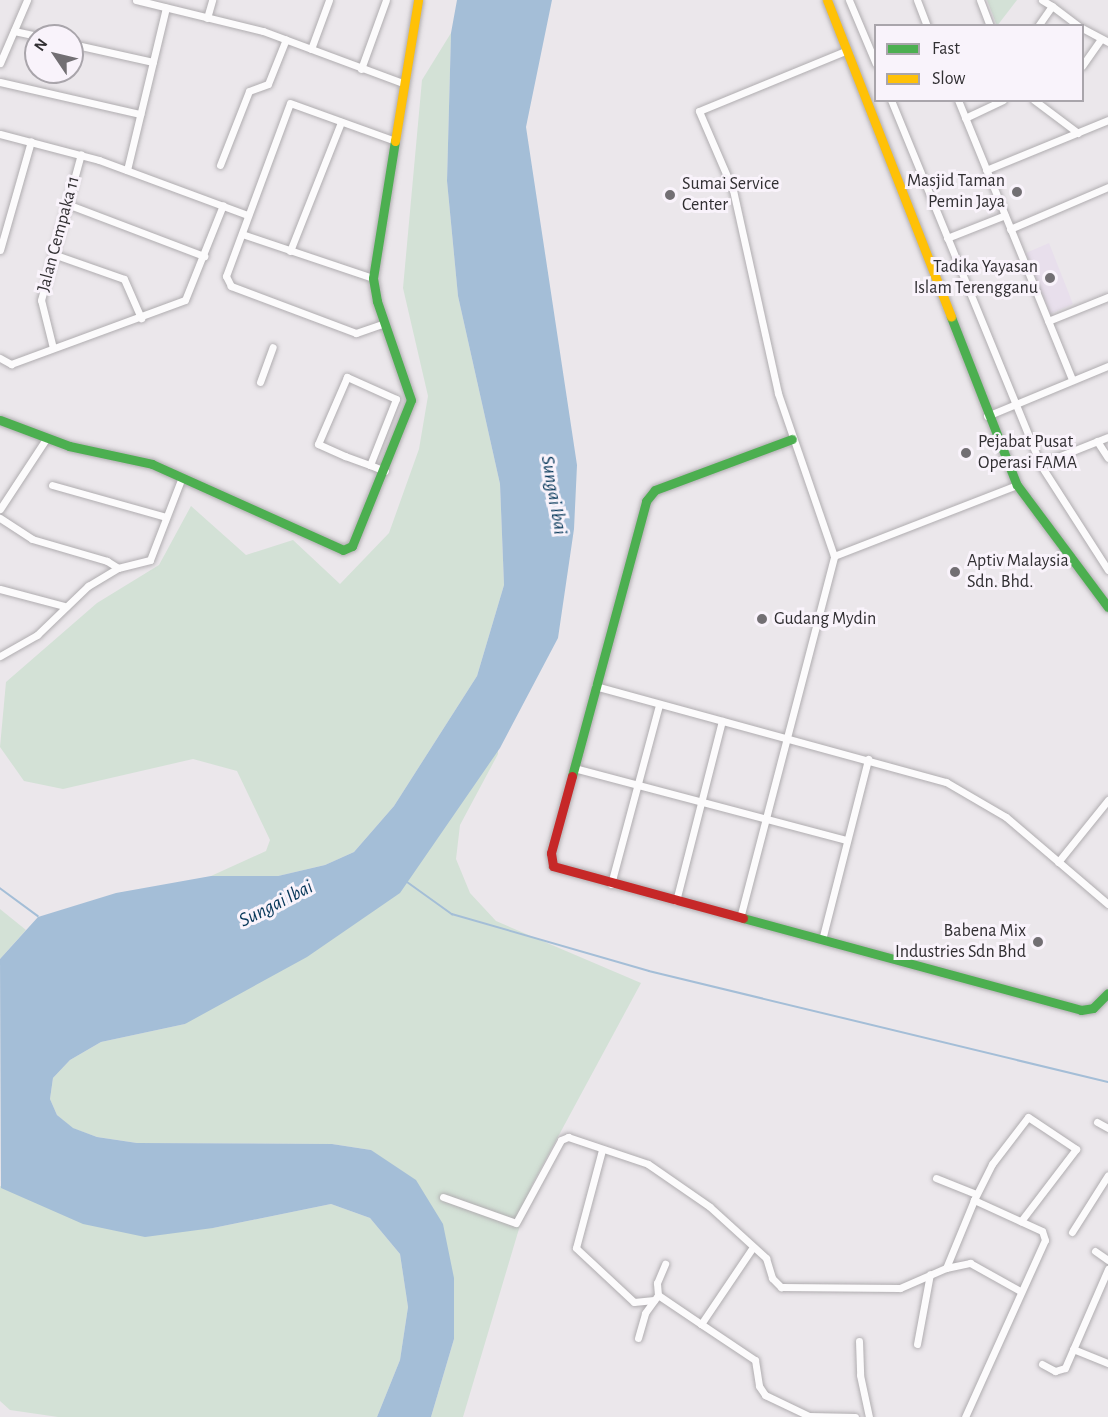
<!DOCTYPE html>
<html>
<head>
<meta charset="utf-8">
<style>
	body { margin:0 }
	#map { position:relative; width:1108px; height:1417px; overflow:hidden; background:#ebe7eb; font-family:"Alegreya Sans",sans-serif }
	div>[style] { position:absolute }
	.education>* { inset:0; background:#e8dfec }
	.green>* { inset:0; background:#d3e1d6 }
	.water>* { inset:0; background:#a4bed7 }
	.stream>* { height:1.5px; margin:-0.75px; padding:0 0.75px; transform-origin:0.75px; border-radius:0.75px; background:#a4bed7 }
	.roads { filter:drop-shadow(0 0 2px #b0adb0) drop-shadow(0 0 2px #b0adb0) }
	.street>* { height:7px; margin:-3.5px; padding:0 3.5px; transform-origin:3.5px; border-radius:3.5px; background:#fcfbfc }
	.fast>* { height:9px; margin:-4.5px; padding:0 4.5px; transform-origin:4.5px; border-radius:4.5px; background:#4caf50 }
	.slow>* { height:9px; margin:-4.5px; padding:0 4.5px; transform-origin:4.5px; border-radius:4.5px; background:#ffc107 }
	.jam>* { height:9px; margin:-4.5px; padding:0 4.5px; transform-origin:4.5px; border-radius:4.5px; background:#c62828 }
	.dots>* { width:16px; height:16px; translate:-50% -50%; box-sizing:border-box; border:3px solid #f9f3fb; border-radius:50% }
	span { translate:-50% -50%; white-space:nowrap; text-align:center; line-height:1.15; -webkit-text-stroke:6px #f9f3fb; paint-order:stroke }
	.poi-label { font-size:18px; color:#312f32 }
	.right { translate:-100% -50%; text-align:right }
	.left { translate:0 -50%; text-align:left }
	.street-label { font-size:18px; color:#312f32 }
	.water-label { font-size:20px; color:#053658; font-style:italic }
	.legend { position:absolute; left:874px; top:24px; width:210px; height:78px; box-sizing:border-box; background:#f9f3fb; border:2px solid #a9a5ab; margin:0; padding:8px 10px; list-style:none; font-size:18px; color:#312f32 }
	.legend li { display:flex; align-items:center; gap:12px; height:30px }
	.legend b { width:30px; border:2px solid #a9a5ab }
	.north { position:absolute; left:24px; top:24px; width:60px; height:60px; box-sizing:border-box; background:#f9f3fb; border:2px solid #a9a5ab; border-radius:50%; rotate:305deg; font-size:16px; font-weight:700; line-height:24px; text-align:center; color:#312f32 }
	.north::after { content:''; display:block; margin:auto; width:21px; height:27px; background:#726f73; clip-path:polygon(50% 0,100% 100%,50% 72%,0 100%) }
</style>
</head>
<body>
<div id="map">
	<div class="education">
		<i style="clip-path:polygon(1049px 243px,1073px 304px,1050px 314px,1026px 253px)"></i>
	</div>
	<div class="green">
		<i style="clip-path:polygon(987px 0,1017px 0,997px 26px)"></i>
		<i style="clip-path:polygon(451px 33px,447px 181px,458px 296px,500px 484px,504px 585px,477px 676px,394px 806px,354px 852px,325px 865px,278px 876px,211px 876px,266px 851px,270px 840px,237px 771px,193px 759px,63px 789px,24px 781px,0 747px,6px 682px,97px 603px,159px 565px,191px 506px,246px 555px,293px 540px,340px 584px,389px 533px,419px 449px,428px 396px,403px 288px,422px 80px)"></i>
		<i style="clip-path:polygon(498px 747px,498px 754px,460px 825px,456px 859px,470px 893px,496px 921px,641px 983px,532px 1185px,463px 1417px,431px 1417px,454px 1339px,371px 1150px,332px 1144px,137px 1143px,97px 1137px,72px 1128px,57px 1115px,50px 1099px,53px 1078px,70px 1060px,101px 1042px,185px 1024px)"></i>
		<i style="clip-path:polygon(0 909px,26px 930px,0 959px)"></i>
		<i style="clip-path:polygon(0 1186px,213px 1228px,331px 1204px,370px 1218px,400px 1254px,408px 1307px,400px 1360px,377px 1417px,58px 1417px,10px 1410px,0 1401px)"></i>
	</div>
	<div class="water">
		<i style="clip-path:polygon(457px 0,552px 0,526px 127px,577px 465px,574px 529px,558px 638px,500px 748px,400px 893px,307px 957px,185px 1024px,101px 1042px,70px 1060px,53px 1078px,50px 1099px,57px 1115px,73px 1128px,97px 1137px,137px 1143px,332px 1144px,371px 1150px,416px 1180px,443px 1224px,454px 1278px,454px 1339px,431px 1417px,377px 1417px,400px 1360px,408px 1307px,400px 1254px,370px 1218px,331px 1204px,213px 1228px,145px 1237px,83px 1224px,1px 1188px,0 959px,38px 917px,116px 893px,211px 876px,278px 876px,325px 865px,354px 852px,394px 806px,477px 676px,504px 585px,500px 484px,458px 296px,447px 181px,451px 33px)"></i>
	</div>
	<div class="stream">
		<i style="left:406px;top:881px;width:57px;rotate:35.7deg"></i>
		<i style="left:452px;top:914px;width:205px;rotate:16.1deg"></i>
		<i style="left:649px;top:971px;width:472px;rotate:13.6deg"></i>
		<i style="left:0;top:888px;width:47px;rotate:36.4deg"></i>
	</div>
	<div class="roads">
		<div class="street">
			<i style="left:136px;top:0;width:131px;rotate:13.7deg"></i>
			<i style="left:263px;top:31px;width:149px;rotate:20.4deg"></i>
			<i style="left:849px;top:0;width:69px;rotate:67.1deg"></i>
			<i style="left:917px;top:0;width:28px;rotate:69deg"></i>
			<i style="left:980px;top:0;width:28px;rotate:69deg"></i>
			<i style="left:1042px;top:0;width:12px;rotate:31deg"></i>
			<i style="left:207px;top:18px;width:19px;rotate:-74deg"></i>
			<i style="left:1038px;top:26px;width:24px;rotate:-55deg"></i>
			<i style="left:1052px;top:6px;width:34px;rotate:37deg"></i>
			<i style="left:1082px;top:28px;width:30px;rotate:28deg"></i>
			<i style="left:14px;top:31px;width:24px;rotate:12deg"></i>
			<i style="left:72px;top:44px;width:83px;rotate:12.5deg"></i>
			<i style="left:311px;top:49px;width:52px;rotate:-69.8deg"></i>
			<i style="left:0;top:63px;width:69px;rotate:-66.8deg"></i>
			<i style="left:1082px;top:66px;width:33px;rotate:-55deg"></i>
			<i style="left:361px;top:69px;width:73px;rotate:-70.1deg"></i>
			<i style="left:0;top:82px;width:144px;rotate:12.9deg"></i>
			<i style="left:891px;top:100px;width:393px;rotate:67.7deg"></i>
			<i style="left:1040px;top:464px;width:126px;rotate:57.3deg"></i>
			<i style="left:958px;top:100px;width:302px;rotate:67.8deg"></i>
			<i style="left:1034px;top:100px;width:55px;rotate:36.9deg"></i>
			<i style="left:965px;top:118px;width:42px;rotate:-25.3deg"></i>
			<i style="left:0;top:134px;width:102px;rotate:14.7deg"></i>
			<i style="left:99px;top:160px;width:159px;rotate:20.3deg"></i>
			<i style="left:220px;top:165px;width:79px;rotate:-68.6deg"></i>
			<i style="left:249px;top:91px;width:20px;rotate:-20deg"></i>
			<i style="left:268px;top:84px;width:48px;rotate:-68.2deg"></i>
			<i style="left:127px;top:170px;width:167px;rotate:-76.5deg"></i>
			<i style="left:986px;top:170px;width:132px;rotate:-22.3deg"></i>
			<i style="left:67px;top:204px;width:147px;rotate:20.8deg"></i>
			<i style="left:1010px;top:229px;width:107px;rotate:-23.2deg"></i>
			<i style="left:242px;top:234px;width:138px;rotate:18.6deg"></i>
			<i style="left:947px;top:238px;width:62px;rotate:-21.6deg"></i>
			<i style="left:0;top:250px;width:113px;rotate:-74.1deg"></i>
			<i style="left:290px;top:251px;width:139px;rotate:-68.4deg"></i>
			<i style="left:53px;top:254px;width:75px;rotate:19.4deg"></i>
			<i style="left:124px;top:279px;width:43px;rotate:66.4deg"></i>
			<i style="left:1048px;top:321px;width:65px;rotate:-21.8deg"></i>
			<i style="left:385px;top:323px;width:31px;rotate:161deg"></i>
			<i style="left:356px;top:333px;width:134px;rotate:-159.4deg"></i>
			<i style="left:231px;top:286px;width:11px;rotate:-117deg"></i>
			<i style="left:226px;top:276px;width:184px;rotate:-69.7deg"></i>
			<i style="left:290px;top:103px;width:109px;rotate:19.8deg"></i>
			<i style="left:53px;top:348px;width:49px;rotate:-104deg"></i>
			<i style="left:41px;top:300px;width:151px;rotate:-74.7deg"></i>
			<i style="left:0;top:358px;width:13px;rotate:29deg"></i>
			<i style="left:11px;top:364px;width:185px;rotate:-20.2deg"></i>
			<i style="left:185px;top:300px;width:102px;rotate:-68.2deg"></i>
			<i style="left:260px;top:382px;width:37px;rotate:-70deg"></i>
			<i style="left:987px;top:416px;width:131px;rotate:-22.5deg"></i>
			<i style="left:1097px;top:441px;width:20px;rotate:57deg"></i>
			<i style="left:1040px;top:464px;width:73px;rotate:-21.7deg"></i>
			<i style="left:370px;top:465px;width:71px;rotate:-68.5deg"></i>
			<i style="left:396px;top:399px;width:54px;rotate:-155.8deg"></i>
			<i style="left:347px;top:377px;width:73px;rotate:113.4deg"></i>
			<i style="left:318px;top:444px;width:30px;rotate:24deg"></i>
			<i style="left:345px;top:456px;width:27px;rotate:20deg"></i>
			<i style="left:370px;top:465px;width:16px;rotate:22deg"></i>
			<i style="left:52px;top:485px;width:118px;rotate:15.7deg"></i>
			<i style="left:0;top:509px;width:84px;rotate:-56.7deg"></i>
			<i style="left:0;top:518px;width:38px;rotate:33deg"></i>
			<i style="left:32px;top:539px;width:78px;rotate:16.3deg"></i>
			<i style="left:107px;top:561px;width:13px;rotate:32deg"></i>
			<i style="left:834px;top:556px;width:172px;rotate:-109deg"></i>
			<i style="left:778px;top:393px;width:208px;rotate:-102.5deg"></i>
			<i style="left:733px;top:190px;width:86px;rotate:-113.3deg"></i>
			<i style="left:699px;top:111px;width:158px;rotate:-22.3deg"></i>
			<i style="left:0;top:589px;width:66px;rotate:14.9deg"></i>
			<i style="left:0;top:656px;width:43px;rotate:-29.6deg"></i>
			<i style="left:37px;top:635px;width:71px;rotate:-43.9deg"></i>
			<i style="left:88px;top:586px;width:35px;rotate:-31deg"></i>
			<i style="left:118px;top:568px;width:33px;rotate:-14deg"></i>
			<i style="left:150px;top:560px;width:89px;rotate:-68.9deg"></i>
			<i style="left:595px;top:686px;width:364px;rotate:15.3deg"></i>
			<i style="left:946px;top:782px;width:69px;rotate:30.3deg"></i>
			<i style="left:1006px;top:817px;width:134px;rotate:40.5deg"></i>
			<i style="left:574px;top:768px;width:282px;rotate:14.8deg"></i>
			<i style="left:1058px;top:862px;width:80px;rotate:-51.1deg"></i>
			<i style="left:611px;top:884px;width:185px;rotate:-75deg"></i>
			<i style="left:676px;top:901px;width:186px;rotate:-75.7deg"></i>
			<i style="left:740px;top:918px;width:374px;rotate:-75.4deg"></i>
			<i style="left:834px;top:556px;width:196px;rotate:-21.2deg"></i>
			<i style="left:822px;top:940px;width:187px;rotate:-75.7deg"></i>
			<i style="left:1097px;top:1122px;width:13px;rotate:29deg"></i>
			<i style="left:602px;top:1150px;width:101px;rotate:104.9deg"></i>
			<i style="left:576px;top:1248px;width:79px;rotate:43deg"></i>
			<i style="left:634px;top:1302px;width:20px;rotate:-6deg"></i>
			<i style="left:936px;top:1178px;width:43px;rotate:21.8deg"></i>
			<i style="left:443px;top:1197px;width:77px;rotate:19.6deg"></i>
			<i style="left:516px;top:1223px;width:94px;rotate:-61.5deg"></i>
			<i style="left:561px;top:1140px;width:8px;rotate:-23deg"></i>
			<i style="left:568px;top:1137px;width:84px;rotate:18.6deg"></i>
			<i style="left:648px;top:1164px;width:75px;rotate:34.7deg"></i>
			<i style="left:710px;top:1207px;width:76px;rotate:42.3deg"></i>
			<i style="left:766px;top:1258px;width:21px;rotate:73deg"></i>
			<i style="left:772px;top:1278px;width:13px;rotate:45deg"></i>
			<i style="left:781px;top:1287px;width:119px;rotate:0.5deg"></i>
			<i style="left:900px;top:1288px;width:50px;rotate:-23.5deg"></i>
			<i style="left:946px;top:1268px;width:25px;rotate:-12deg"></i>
			<i style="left:970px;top:1263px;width:57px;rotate:29.2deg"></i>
			<i style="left:1072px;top:1232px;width:67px;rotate:-57.7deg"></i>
			<i style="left:753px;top:1247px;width:93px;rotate:124deg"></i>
			<i style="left:701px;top:1324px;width:65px;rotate:33.7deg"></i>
			<i style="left:755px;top:1360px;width:26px;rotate:81deg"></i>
			<i style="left:759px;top:1386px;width:11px;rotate:56deg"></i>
			<i style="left:765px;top:1395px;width:49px;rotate:25.5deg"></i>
			<i style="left:809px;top:1416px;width:46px;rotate:1.2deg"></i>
			<i style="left:1095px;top:1251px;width:16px;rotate:35deg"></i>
			<i style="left:946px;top:1268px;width:74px;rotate:-67.6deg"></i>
			<i style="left:658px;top:1295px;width:52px;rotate:34deg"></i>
			<i style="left:638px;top:1338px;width:26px;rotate:-74deg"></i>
			<i style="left:645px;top:1313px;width:22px;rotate:-54deg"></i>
			<i style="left:658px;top:1295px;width:12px;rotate:-95deg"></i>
			<i style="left:657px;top:1283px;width:21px;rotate:-67deg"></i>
			<i style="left:859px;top:1341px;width:34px;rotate:88deg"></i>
			<i style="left:860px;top:1375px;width:43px;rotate:77.9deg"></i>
			<i style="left:917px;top:1344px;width:71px;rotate:-79.5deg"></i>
			<i style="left:1073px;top:1349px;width:38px;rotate:22deg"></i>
			<i style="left:1042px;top:1364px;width:15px;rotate:28deg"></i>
			<i style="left:1055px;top:1371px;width:10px;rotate:-17deg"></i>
			<i style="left:1065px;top:1368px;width:108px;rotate:-66.5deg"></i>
			<i style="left:965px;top:1417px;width:194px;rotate:-65.7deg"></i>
			<i style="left:1045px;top:1240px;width:9px;rotate:-108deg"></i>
			<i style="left:1042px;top:1231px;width:75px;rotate:-155.5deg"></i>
			<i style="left:974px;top:1200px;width:40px;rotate:-63.4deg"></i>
			<i style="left:992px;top:1164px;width:59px;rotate:-52.5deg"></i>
			<i style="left:1028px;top:1117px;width:58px;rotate:33.7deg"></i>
			<i style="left:1076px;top:1149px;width:91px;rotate:127.4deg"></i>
		</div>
		<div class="fast">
			<i style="left:951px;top:317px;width:180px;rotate:68.6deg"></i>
			<i style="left:1017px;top:485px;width:152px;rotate:53.3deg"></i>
			<i style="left:0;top:420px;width:74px;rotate:20.6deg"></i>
			<i style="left:69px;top:446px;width:85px;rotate:12.2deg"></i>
			<i style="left:152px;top:464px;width:209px;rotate:24.2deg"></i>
			<i style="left:343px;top:550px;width:10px;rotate:-24deg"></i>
			<i style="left:352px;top:546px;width:157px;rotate:-68deg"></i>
			<i style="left:411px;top:400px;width:105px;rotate:-109deg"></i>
			<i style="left:377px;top:301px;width:23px;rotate:-100deg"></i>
			<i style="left:373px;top:278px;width:139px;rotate:-80.9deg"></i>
			<i style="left:572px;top:776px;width:285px;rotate:-74.9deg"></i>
			<i style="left:646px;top:501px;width:14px;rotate:-51deg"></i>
			<i style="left:655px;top:490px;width:146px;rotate:-20.4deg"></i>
			<i style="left:743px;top:918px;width:350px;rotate:15.2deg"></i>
			<i style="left:1081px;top:1010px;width:12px;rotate:-9deg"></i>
			<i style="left:1093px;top:1008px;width:21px;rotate:-45deg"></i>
		</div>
		<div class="slow">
			<i style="left:827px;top:0;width:340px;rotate:68.6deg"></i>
			<i style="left:395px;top:141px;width:143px;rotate:-80.7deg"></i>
		</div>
		<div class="jam">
			<i style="left:572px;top:776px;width:80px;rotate:105.3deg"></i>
			<i style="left:551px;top:853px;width:13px;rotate:81deg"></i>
			<i style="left:553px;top:866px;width:197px;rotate:15.3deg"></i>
		</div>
	</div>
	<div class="dots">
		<i style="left:1017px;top:192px;background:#726f73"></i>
		<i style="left:670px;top:195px;background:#726f73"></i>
		<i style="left:1050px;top:278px;background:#726f73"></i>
		<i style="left:966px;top:453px;background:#726f73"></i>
		<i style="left:955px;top:572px;background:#726f73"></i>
		<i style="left:762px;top:619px;background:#726f73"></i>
		<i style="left:1038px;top:942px;background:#726f73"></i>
	</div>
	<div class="poi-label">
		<span class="right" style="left:1005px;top:192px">Masjid Taman<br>Pemin Jaya</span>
		<span class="left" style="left:682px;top:195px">Sumai Service<br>Center</span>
		<span class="right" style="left:1038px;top:278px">Tadika Yayasan<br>Islam Terengganu</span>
		<span class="left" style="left:978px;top:453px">Pejabat Pusat<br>Operasi FAMA</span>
		<span class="left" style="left:967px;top:572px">Aptiv Malaysia<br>Sdn. Bhd.</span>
		<span class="left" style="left:774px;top:619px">Gudang Mydin</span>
		<span class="right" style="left:1026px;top:942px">Babena Mix<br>Industries Sdn Bhd</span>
	</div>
	<div class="street-label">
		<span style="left:59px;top:234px;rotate:-75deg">Jalan Cempaka 11</span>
	</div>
	<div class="water-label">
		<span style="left:554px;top:495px;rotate:80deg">Sungai Ibai</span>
		<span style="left:276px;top:904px;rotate:-27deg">Sungai Ibai</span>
	</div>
	<ul class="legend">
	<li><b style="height:8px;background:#4caf50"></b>Fast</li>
	<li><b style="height:8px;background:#ffc107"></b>Slow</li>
	</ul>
	<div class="north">N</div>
</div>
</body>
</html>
